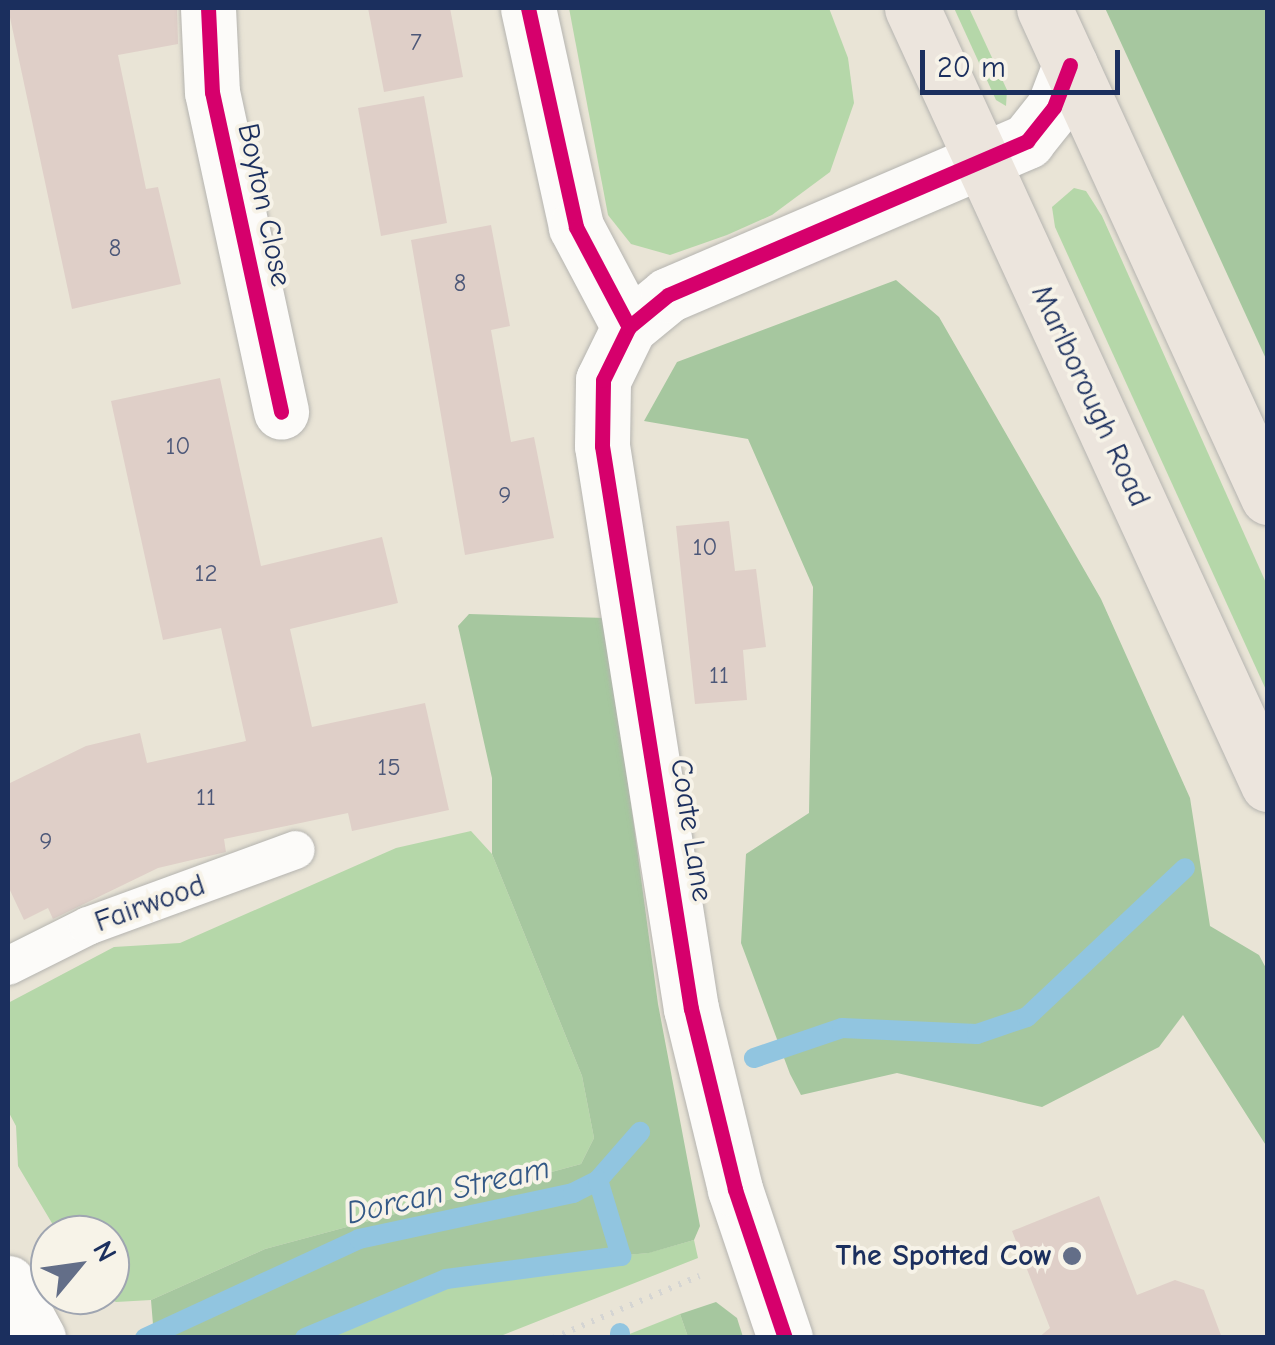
<!DOCTYPE html>
<html>
<head>
<meta charset="utf-8">
<style>
	body { margin:0 }
	#map { position:relative; width:1275px; height:1345px; overflow:hidden; background:#e9e4d6; font-family:"Comic Neue",sans-serif }
	div>[style] { position:absolute }
	.green>* { inset:0; background:#b5d7a9 }
	.forest>* { inset:0; background:#a6c79f }
	.stream>* { height:20px; margin:-10px; padding:0 10px; transform-origin:10px; border-radius:10px; background:#91c5e0 }
	.building>* { inset:0; background:#dfcfc8 }
	.path>* { height:6px; margin-top:-3px; transform-origin:0; background:repeating-linear-gradient(90deg,#d5d5d3 0 2.5px,transparent 0 10.5px) }
	.roads { filter:drop-shadow(0 0 2px #b5b4b0) drop-shadow(0 0 2px #b5b4b0) }
	.lane>* { height:38px; margin:-19px; padding:0 19px; transform-origin:19px; border-radius:19px; background:#fcfbf9 }
	.street>* { height:55px; margin:-27.5px; padding:0 27.5px; transform-origin:27.5px; border-radius:27.5px; background:#fcfbf9 }
	.primary>* { height:55px; margin:-27.5px; padding:0 27.5px; transform-origin:27.5px; border-radius:27.5px; background:#ece5dd }
	.cycleway>* { height:15px; margin:-7.5px; padding:0 7.5px; transform-origin:7.5px; border-radius:7.5px; background:#d6006c }
	.dots>* { width:28px; height:28px; translate:-50% -50%; box-sizing:border-box; border:5px solid #f7f3e8; border-radius:50% }
	span { translate:-50% -50%; white-space:nowrap; text-align:center; line-height:1.15; -webkit-text-stroke:8px #f7f3e8; paint-order:stroke }
	.number-label { font-size:25px; color:#4c5778 }
	.number-label span { -webkit-text-stroke-width:0 }
	.street-label { font-size:30px; color:#1b2f5e }
	.poi-label { font-size:30px; color:#1b2f5e; font-weight:700 }
	.right { translate:-100% -50%; text-align:right }
	.water-label { font-size:32px; color:#335886; font-style:italic }
	.frame { position:absolute; inset:0; border:10px solid #1b2f5e; pointer-events:none }
	.north { position:absolute; left:30px; top:1215px; width:100px; height:100px; box-sizing:border-box; background:#f7f3e8; border:2px solid #9fa5b1; border-radius:50%; rotate:61deg; font-size:28px; font-weight:700; line-height:40px; text-align:center; color:#1b2f5e }
	.north::after { content:''; display:block; margin:auto; width:35px; height:45px; background:#636e88; clip-path:polygon(50% 0,100% 100%,50% 72%,0 100%) }
	.scale { position:absolute; left:920px; top:50px; width:200px; height:45px; box-sizing:border-box; border:5px solid #1b2f5e; border-top:0; padding-left:12px; font-size:30px; line-height:35px; white-space:nowrap; color:#1b2f5e; -webkit-text-stroke:8px #f7f3e8; paint-order:stroke }
</style>
</head>
<body>
<div id="map">
	<div class="green">
		<i style="clip-path:polygon(569px 8px,829px 8px,848px 58px,854px 103px,830px 172px,772px 215px,727px 235px,670px 255px,631px 244px,608px 215px)"></i>
		<i style="clip-path:polygon(954px 8px,969px 8px,1007px 90px,1006px 106px,996px 100px)"></i>
		<i style="clip-path:polygon(1074px 188px,1086px 191px,1102px 216px,1267px 585px,1267px 692px,1055px 227px,1052px 207px)"></i>
		<i style="clip-path:polygon(471px 831px,492px 854px,582px 1076px,594px 1138px,581px 1164px,265px 1249px,151px 1300px,116px 1302px,100px 1295px,110px 1295px,110px 1235px,59px 1235px,18px 1166px,16px 1126px,8px 1111px,8px 1003px,114px 947px,180px 943px,396px 848px)"></i>
		<i style="clip-path:polygon(694px 1240px,698px 1258px,498px 1337px,295px 1338px,449px 1271px,648px 1253px)"></i>
		<i style="clip-path:polygon(680px 1314px,688px 1337px,622px 1337px)"></i>
	</div>
	<div class="forest">
		<i style="clip-path:polygon(1105px 8px,1267px 8px,1267px 361px)"></i>
		<i style="clip-path:polygon(896px 280px,939px 317px,1101px 599px,1190px 798px,1210px 926px,1259px 955px,1267px 970px,1267px 1147px,1183px 1015px,1159px 1047px,1042px 1107px,897px 1073px,801px 1095px,790px 1074px,741px 943px,746px 854px,809px 813px,813px 587px,748px 439px,644px 421px,677px 362px)"></i>
		<i style="clip-path:polygon(469px 614px,606px 618px,658px 1004px,700px 1226px,694px 1240px,649px 1253px,449px 1271px,295px 1337px,154px 1337px,151px 1300px,265px 1249px,581px 1164px,594px 1138px,582px 1076px,492px 854px,492px 778px,458px 626px)"></i>
		<i style="clip-path:polygon(716px 1302px,737px 1318px,743px 1337px,688px 1337px,680px 1314px)"></i>
	</div>
	<div class="stream">
		<i style="left:754px;top:1058px;width:93px;rotate:-18.8deg"></i>
		<i style="left:842px;top:1028px;width:135px;rotate:2.5deg"></i>
		<i style="left:977px;top:1034px;width:53px;rotate:-18.8deg"></i>
		<i style="left:1027px;top:1017px;width:217px;rotate:-43.3deg"></i>
		<i style="left:145px;top:1338px;width:236px;rotate:-24.8deg"></i>
		<i style="left:359px;top:1239px;width:219px;rotate:-12.1deg"></i>
		<i style="left:573px;top:1193px;width:28px;rotate:-27deg"></i>
		<i style="left:598px;top:1180px;width:64px;rotate:-48.8deg"></i>
		<i style="left:305px;top:1338px;width:153px;rotate:-22.7deg"></i>
		<i style="left:446px;top:1279px;width:177px;rotate:-7.5deg"></i>
		<i style="left:621px;top:1256px;width:79px;rotate:-106.8deg"></i>
		<i style="left:620px;top:1338px;width:5px;rotate:-90deg"></i>
	</div>
	<div class="building">
		<i style="clip-path:polygon(8px 8px,177px 8px,178px 44px,118px 55px,146px 189px,158px 187px,181px 284px,72px 309px)"></i>
		<i style="clip-path:polygon(368px 8px,450px 8px,463px 77px,384px 92px)"></i>
		<i style="clip-path:polygon(424px 96px,447px 223px,381px 236px,358px 108px)"></i>
		<i style="clip-path:polygon(491px 225px,510px 326px,491px 330px,511px 442px,534px 437px,554px 538px,465px 555px,411px 240px)"></i>
		<i style="clip-path:polygon(220px 378px,261px 566px,382px 537px,398px 603px,290px 629px,312px 727px,425px 703px,449px 810px,352px 831px,348px 813px,224px 839px,226px 852px,158px 868px,53px 919px,48px 908px,24px 920px,8px 886px,8px 784px,86px 746px,140px 733px,147px 763px,246px 741px,221px 628px,163px 640px,111px 401px)"></i>
		<i style="clip-path:polygon(729px 521px,735px 571px,756px 569px,766px 647px,743px 650px,747px 700px,695px 704px,676px 526px)"></i>
		<i style="clip-path:polygon(1099px 1196px,1137px 1295px,1175px 1280px,1204px 1290px,1222px 1338px,1038px 1338px,1050px 1328px,1012px 1231px)"></i>
	</div>
	<div class="path">
		<i style="left:553px;top:1338px;width:159px;rotate:-23deg"></i>
	</div>
	<div class="roads">
		<div class="lane">
			<i style="left:8px;top:966px;width:89px;rotate:-26.6deg"></i>
			<i style="left:88px;top:926px;width:221px;rotate:-20.1deg"></i>
		</div>
		<div class="street">
			<i style="left:208px;top:8px;width:84px;rotate:87.3deg"></i>
			<i style="left:212px;top:92px;width:327px;rotate:77.8deg"></i>
			<i style="left:528px;top:8px;width:224px;rotate:77.6deg"></i>
			<i style="left:576px;top:227px;width:113px;rotate:62.1deg"></i>
			<i style="left:8px;top:1283px;width:63px;rotate:61.4deg"></i>
			<i style="left:785px;top:1338px;width:157px;rotate:-108.6deg"></i>
			<i style="left:735px;top:1189px;width:185px;rotate:-103.7deg"></i>
			<i style="left:691px;top:1009px;width:570px;rotate:-98.98deg"></i>
			<i style="left:602px;top:446px;width:66px;rotate:-89.1deg"></i>
			<i style="left:603px;top:380px;width:59px;rotate:-63.9deg"></i>
			<i style="left:629px;top:327px;width:50px;rotate:-39.4deg"></i>
			<i style="left:668px;top:295px;width:391px;rotate:-23.2deg"></i>
			<i style="left:1027px;top:141px;width:43px;rotate:-51.5deg"></i>
			<i style="left:1054px;top:107px;width:45px;rotate:-69.1deg"></i>
		</div>
		<div class="primary">
			<i style="left:912px;top:8px;width:854px;rotate:65.36deg"></i>
			<i style="left:1044px;top:8px;width:538px;rotate:65.39deg"></i>
		</div>
	</div>
	<div class="cycleway">
		<i style="left:208px;top:8px;width:84px;rotate:87.3deg"></i>
		<i style="left:212px;top:92px;width:327px;rotate:77.8deg"></i>
		<i style="left:528px;top:8px;width:224px;rotate:77.6deg"></i>
		<i style="left:576px;top:227px;width:113px;rotate:62.1deg"></i>
		<i style="left:785px;top:1338px;width:157px;rotate:-108.6deg"></i>
		<i style="left:735px;top:1189px;width:185px;rotate:-103.7deg"></i>
		<i style="left:691px;top:1009px;width:570px;rotate:-98.98deg"></i>
		<i style="left:602px;top:446px;width:66px;rotate:-89.1deg"></i>
		<i style="left:603px;top:380px;width:59px;rotate:-63.9deg"></i>
		<i style="left:629px;top:327px;width:50px;rotate:-39.4deg"></i>
		<i style="left:668px;top:295px;width:391px;rotate:-23.2deg"></i>
		<i style="left:1027px;top:141px;width:43px;rotate:-51.5deg"></i>
		<i style="left:1054px;top:107px;width:45px;rotate:-69.1deg"></i>
	</div>
	<div class="dots">
		<i style="left:1072px;top:1256px;background:#636e88"></i>
	</div>
	<div class="number-label">
		<span style="left:416px;top:42px">7</span>
		<span style="left:115px;top:248px">8</span>
		<span style="left:460px;top:283px">8</span>
		<span style="left:178px;top:446px">10</span>
		<span style="left:505px;top:495px">9</span>
		<span style="left:705px;top:547px">10</span>
		<span style="left:206px;top:573px">12</span>
		<span style="left:719px;top:675px">11</span>
		<span style="left:389px;top:767px">15</span>
		<span style="left:206px;top:797px">11</span>
		<span style="left:46px;top:841px">9</span>
	</div>
	<div class="street-label">
		<span style="left:264px;top:205px;rotate:78deg">Boyton Close</span>
		<span style="left:1090px;top:396px;rotate:65deg">Marlborough Road</span>
		<span style="left:691px;top:830px;rotate:81deg">Coate Lane</span>
		<span style="left:150px;top:904px;rotate:-20deg">Fairwood</span>
	</div>
	<div class="poi-label">
		<span class="right" style="left:1052px;top:1256px">The Spotted Cow</span>
	</div>
	<div class="water-label">
		<span style="left:448px;top:1191px;rotate:-13deg">Dorcan Stream</span>
	</div>
	<div class="frame"></div>
	<div class="north">N</div>
	<div class="scale">20 m</div>
</div>
</body>
</html>
